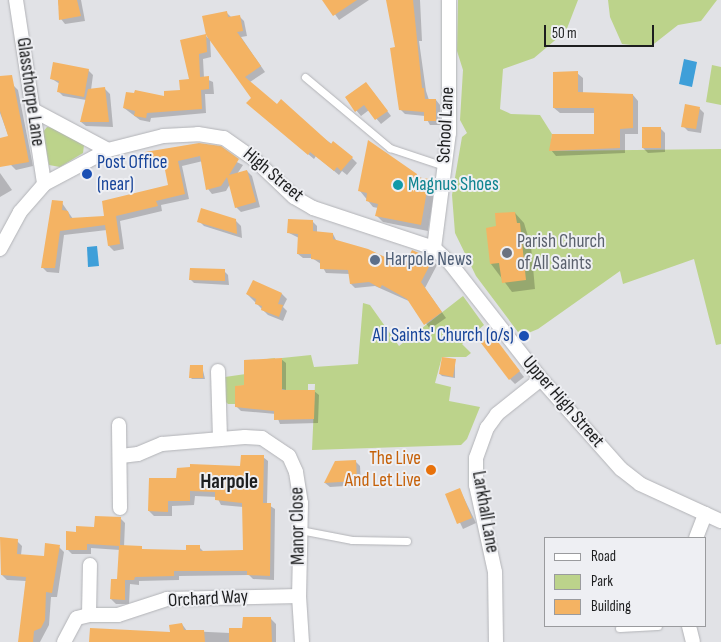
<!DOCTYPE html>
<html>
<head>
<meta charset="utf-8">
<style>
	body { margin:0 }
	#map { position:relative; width:721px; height:642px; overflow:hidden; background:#e1e2e6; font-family:"Sofia Sans Condensed",sans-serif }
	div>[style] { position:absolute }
	.green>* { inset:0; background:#bcd38b }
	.water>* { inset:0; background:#3e9fd9 }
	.shadow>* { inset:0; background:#0003 }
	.building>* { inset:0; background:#f4b363 }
	.roads { filter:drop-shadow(0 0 1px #b2b3b7) drop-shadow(0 0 1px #b2b3b7) }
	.service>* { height:7px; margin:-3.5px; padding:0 3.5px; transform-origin:3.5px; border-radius:3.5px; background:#fff }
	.minor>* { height:14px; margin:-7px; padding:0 7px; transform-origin:7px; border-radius:7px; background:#fff }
	.dots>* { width:14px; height:14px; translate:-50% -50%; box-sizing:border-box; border:2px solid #eeeff3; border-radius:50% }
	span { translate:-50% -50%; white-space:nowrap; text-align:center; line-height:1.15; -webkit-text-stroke:4px #eeeff3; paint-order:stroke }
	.street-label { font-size:19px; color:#1d1e1f }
	.transit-label { font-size:19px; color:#164399 }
	.left { translate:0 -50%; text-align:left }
	.right { translate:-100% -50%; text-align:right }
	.culture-label { font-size:19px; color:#0d838f }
	.worship-label { font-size:19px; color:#5b616d }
	.service-label { font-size:19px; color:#4e5e75 }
	.food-label { font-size:19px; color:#c56008 }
	.quarter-label { font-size:21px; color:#1d1e1f; font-weight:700 }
	.legend { position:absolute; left:544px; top:537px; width:162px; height:90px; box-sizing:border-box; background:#eeeff3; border:1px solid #9a9b9e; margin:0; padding:6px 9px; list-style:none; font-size:15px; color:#1d1e1f }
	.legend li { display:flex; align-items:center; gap:10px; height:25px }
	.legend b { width:25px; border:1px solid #9a9b9e }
	.scale { position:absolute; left:544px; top:25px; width:110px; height:22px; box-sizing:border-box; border:2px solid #1d1e1f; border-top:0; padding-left:6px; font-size:15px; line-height:18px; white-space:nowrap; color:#1d1e1f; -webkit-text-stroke:4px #eeeff3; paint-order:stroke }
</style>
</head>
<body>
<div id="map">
	<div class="green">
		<i style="clip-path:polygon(458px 0,578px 0,566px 31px,534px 58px,503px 69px,500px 109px,511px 114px,540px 115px,552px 134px,550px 151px,721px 149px,721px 344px,716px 345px,694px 259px,623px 284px,620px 271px,538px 329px,521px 336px,476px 276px,455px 233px,452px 195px,462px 137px,467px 133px,460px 120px,463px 70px,457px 51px)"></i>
		<i style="clip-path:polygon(608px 0,717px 0,701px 21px,678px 25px,650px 47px,622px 44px,610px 17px)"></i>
		<i style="clip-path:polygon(712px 65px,721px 67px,721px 105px,706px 102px)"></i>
		<i style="clip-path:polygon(47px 127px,55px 128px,84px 145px,83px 153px,60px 167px,49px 165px,43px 132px)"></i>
		<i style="clip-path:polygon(463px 296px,484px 325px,462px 344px,471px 353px,466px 357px,442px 357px,435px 383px,451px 387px,449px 401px,480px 407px,467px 439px,461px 445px,312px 450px,315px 384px,308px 384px,308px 395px,303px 395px,302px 390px,296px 392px,263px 385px,236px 386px,235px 404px,228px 404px,223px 399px,225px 377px,267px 371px,267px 359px,275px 358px,275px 382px,282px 382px,282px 358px,311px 355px,314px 367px,358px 364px,363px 303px,370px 305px,399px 346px)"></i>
	</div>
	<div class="water">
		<i style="clip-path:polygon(684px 59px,697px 62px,692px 87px,679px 84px)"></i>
		<i style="clip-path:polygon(97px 246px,99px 266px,88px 267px,87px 247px)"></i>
	</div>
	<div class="shadow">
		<i style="clip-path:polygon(58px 0,81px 0,85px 21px,65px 24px,61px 19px)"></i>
		<i style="clip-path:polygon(325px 0,369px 0,339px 20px)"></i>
		<i style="clip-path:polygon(395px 0,420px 0,422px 41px,419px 41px,426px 91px,429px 100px,436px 100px,440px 105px,441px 125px,430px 125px,425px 116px,405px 114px,400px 109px)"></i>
		<i style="clip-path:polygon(226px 12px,232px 18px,239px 16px,244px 21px,247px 36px,241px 37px,265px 72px,250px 82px,277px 106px,352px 158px,357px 163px,347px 175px,342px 171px,339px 175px,316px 156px,314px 159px,253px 108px,253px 98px,210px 39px,211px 57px,203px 59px,204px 78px,213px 82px,214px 94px,205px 94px,206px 113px,151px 118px,150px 122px,140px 120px,124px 108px,181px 91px,190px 80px,182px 41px,206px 36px,208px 38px,204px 17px)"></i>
		<i style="clip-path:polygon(88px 70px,93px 75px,91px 90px,105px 89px,110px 94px,113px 127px,86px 126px,81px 122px,86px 100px,63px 96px,58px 91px,60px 84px,52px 79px)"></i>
		<i style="clip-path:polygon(577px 73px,583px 78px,583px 93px,633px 95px,638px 101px,638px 134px,625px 134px,625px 153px,556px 156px,551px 150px,595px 136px,595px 113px,560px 113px,554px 108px)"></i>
		<i style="clip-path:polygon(13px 85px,18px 90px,33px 166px,16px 170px,11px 165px,9px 137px,0 113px,0 87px)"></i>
		<i style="clip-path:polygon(370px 88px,391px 116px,381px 124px,369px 110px,361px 116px,346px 98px)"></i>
		<i style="clip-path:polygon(699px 108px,704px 113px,701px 133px,688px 131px,683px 126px)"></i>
		<i style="clip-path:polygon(660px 128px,665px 133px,665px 152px,648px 153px,643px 148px)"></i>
		<i style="clip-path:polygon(199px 144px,243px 165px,237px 174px,247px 171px,252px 176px,260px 207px,241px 212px,236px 207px,230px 184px,226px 191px,212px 194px,208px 189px,203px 161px,182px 166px,189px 199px,161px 205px,162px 211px,120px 221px,124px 249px,114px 251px,109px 246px,107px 230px,64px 235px,59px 273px,47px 272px,43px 268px,62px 203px,73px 219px,105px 218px,170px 186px,166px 165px,153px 168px,148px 163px)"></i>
		<i style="clip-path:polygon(0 173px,12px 190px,0 197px)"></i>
		<i style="clip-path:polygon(416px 175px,435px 186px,428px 231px,383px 222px,377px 216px,378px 208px,373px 207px,360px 191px)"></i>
		<i style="clip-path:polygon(515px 213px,524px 223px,531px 246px,535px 289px,512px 292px,491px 264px,498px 227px)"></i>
		<i style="clip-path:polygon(199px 221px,236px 221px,241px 226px,242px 238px,204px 226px)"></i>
		<i style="clip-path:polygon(313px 222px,317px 226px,317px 233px,333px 234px,337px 242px,404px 268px,432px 260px,437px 265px,425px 288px,446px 318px,430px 329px,411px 302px,375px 286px,355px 288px,351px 284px,350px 274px,326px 273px,321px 264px,312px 258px,303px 258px,298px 254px,299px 238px,289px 233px)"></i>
		<i style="clip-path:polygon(224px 271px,228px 275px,229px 285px,194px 283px,190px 279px)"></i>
		<i style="clip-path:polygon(247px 294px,282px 294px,287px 299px,283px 307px,287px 311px,283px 321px,268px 315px)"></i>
		<i style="clip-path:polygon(496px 341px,524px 377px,515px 384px,510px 379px)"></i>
		<i style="clip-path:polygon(281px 359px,286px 363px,286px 391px,314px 391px,319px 395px,318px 423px,280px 424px,276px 414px,241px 411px,236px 406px,245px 387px)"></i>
		<i style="clip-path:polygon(455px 360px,455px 378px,442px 376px,440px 374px)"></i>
		<i style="clip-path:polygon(202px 366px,205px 379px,192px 379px,190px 377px)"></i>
		<i style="clip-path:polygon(263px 457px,268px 461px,267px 504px,275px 509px,274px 580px,253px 579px,249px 575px,179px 576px,179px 580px,139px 581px,139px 585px,130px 584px,129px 604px,116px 604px,111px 599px,119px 580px,120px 550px,91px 548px,91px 554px,72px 554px,67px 549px,78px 533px,121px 519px,125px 523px,124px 547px,144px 550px,187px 551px,199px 547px,204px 552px,244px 551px,243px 507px,221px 505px,217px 497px,195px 496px,194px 505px,172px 506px,172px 516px,154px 516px,149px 511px,178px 479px,242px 467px)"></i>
		<i style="clip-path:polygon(355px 461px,360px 466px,361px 485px,330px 487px,325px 483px)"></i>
		<i style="clip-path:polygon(460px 490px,476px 523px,463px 529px,447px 495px)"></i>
		<i style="clip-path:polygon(17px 541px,22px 546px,21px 555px,45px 558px,59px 547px,64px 552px,57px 597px,51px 597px,49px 625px,40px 642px,19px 642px,26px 581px,7px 580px,2px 575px)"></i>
		<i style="clip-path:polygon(271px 619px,276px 624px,276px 642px,91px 642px,172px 634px,182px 624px,187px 631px,230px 633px)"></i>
	</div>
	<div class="building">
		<i style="clip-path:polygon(58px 0,77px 0,81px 16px,59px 20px)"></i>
		<i style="clip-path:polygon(322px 0,357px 0,333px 16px)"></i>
		<i style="clip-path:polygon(386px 0,413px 0,422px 88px,424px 88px,425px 99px,436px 99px,436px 121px,424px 121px,424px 112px,399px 110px,390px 48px,395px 47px)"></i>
		<i style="clip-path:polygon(227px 11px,228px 17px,240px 15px,243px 31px,237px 32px,261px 66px,245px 77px,277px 104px,281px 99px,331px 144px,333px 141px,353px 157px,341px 171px,337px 167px,334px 171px,310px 152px,308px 155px,246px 103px,251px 98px,206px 35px,202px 16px)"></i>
		<i style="clip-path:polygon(206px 34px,207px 52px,199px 54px,200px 77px,209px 76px,209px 89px,201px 90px,202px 109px,147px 113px,146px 118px,134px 116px,135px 111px,123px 108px,126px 92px,134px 93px,135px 90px,164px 96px,164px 91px,180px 90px,179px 80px,189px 79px,180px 40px)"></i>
		<i style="clip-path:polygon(53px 62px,89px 69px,84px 97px,57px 92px,59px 81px,50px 79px)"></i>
		<i style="clip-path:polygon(578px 71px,578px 92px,633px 94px,633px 128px,620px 129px,620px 148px,549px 151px,552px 134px,594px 134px,594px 108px,553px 108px,553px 72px)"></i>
		<i style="clip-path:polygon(12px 75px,29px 162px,0 167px,0 138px,8px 136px,0 111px,0 76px)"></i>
		<i style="clip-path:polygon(366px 82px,388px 111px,375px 120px,364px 105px,355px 112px,345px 97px)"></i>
		<i style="clip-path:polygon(105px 87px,109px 122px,80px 122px,88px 89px)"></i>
		<i style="clip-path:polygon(685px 104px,700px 107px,696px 129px,681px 127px)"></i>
		<i style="clip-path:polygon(642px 127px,661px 127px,661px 148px,642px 148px)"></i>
		<i style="clip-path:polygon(368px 140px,417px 174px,416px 177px,429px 179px,421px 225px,375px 216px,378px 204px,366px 201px,367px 193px,358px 191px)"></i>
		<i style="clip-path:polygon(199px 143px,221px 146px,239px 159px,229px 175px,247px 170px,256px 202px,235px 208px,227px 177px,221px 186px,206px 190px,200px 156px,178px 161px,185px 194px,156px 201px,158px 206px,116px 216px,120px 244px,108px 246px,105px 225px,60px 231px,55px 268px,41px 268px,52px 200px,63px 201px,62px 210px,68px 211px,70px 218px,104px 216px,102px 201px,168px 185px,163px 160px,147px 164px,145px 152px)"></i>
		<i style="clip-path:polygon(201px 208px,236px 219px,237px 234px,197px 222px)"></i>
		<i style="clip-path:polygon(515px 212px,517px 223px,520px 223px,526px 280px,502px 283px,499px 263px,490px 264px,486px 228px,496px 226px,495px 213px)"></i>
		<i style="clip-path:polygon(288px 219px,313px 220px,313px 231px,333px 233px,333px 239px,368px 249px,404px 266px,412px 250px,433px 259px,421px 282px,442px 312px,424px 325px,407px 299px,382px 285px,380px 288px,369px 282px,350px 284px,348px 270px,320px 269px,320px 260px,311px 259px,311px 254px,297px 254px,298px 234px,287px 233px)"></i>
		<i style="clip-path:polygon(190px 268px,225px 269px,225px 281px,189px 280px)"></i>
		<i style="clip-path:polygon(253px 280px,282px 293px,278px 304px,283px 305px,279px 317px,261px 310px,262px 306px,255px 304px,256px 299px,246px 294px)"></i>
		<i style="clip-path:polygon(492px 334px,520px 371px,509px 380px,481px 343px)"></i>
		<i style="clip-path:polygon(442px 357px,456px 359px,453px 377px,439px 374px)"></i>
		<i style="clip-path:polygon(282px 358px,282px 390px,315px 390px,314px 419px,274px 420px,274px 411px,235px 407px,235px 386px,244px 385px,244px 360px)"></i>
		<i style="clip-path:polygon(190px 365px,203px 365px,203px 378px,189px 378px)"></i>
		<i style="clip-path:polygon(241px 455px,264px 455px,263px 503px,271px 503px,270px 576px,247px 575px,247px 571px,174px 571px,174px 576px,135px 577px,134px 580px,125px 580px,125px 600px,110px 599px,111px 579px,117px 579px,119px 546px,87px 544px,87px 550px,66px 550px,66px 531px,76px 532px,76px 526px,94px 527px,95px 516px,121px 517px,120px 545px,142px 546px,142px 549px,186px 550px,186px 545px,200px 545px,200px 551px,243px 550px,242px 503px,215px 500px,215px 492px,190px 491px,190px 501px,168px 501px,168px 512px,148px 511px,149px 478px,176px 478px,177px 468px,190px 467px,190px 464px,240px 466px)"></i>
		<i style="clip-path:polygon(356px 460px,357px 481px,324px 483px,335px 461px)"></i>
		<i style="clip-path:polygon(460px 488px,472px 518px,457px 524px,445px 494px)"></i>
		<i style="clip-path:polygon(0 537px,18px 539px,17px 554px,44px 556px,45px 543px,60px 545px,52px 593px,46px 592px,45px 620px,41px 628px,34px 631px,33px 642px,18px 642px,26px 577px,1px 575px)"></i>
		<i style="clip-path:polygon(243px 617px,271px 617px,272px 642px,229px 642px,229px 628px,242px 628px)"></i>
		<i style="clip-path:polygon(182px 623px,184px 630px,204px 630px,205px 642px,89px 642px,90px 628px,170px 632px,169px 625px)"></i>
	</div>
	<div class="roads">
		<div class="service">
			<i style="left:305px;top:77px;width:111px;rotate:39.9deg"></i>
			<i style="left:390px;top:148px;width:57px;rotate:18.4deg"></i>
			<i style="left:300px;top:530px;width:53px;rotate:10.9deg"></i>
			<i style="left:352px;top:540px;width:55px;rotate:1deg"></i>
			<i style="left:619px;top:628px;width:39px;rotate:-3deg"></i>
		</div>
		<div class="minor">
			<i style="left:16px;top:0;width:186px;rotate:81.3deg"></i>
			<i style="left:33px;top:110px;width:85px;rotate:28.1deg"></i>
			<i style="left:434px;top:248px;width:116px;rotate:-82.6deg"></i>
			<i style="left:449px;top:133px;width:133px;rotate:-90deg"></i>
			<i style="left:0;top:249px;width:42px;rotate:-61.6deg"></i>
			<i style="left:20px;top:212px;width:37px;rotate:-49deg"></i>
			<i style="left:44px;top:184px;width:72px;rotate:-28deg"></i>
			<i style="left:108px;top:150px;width:57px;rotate:-14.3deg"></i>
			<i style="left:163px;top:136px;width:35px;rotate:-3deg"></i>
			<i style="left:198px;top:134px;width:26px;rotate:9deg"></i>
			<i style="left:224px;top:138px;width:37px;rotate:35deg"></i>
			<i style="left:254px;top:159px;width:55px;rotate:43.5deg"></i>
			<i style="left:294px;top:197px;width:22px;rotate:30deg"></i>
			<i style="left:313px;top:208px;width:127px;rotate:18.3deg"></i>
			<i style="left:434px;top:248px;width:22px;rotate:43deg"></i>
			<i style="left:450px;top:263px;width:147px;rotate:51.9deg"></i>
			<i style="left:541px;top:379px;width:120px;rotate:48.4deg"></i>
			<i style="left:621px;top:469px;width:24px;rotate:38deg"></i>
			<i style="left:640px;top:484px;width:89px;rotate:24.6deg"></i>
			<i style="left:218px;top:371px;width:68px;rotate:88.3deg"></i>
			<i style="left:119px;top:425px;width:83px;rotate:89.3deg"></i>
			<i style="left:121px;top:456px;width:17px;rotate:-7deg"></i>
			<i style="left:138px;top:454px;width:26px;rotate:-23deg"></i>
			<i style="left:162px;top:444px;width:83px;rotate:-4.8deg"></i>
			<i style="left:245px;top:437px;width:17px;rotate:3deg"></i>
			<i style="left:262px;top:438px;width:32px;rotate:34deg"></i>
			<i style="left:289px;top:456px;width:17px;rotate:66deg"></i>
			<i style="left:296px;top:472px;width:31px;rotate:81deg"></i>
			<i style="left:301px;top:503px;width:93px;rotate:91.2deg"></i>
			<i style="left:299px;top:596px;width:46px;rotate:86.3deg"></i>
			<i style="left:696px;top:538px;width:26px;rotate:-69deg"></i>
			<i style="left:89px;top:615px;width:29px"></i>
			<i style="left:118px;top:615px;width:52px;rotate:-18.1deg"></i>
			<i style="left:167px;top:599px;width:132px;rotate:-1.3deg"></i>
			<i style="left:689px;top:626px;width:16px;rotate:76deg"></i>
			<i style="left:64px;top:642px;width:27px;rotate:-62deg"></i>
			<i style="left:77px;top:618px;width:12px;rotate:-14deg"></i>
			<i style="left:89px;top:615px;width:50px;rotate:-88.9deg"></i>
			<i style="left:496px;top:642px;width:70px;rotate:-90.8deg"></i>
			<i style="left:495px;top:572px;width:89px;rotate:-102.3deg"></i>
			<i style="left:476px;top:485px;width:27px;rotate:-90deg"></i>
			<i style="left:476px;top:458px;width:32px;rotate:-70deg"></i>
			<i style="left:487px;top:428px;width:17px;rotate:-54deg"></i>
			<i style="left:497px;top:414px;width:56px;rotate:-38.5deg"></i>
		</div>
	</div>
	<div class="dots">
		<i style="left:87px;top:174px;background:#1a4fb4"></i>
		<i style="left:398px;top:185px;background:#0f9aa8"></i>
		<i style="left:507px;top:253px;background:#6b7280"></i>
		<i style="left:375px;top:260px;background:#5c6f8a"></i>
		<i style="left:524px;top:336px;background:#1a4fb4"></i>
		<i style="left:431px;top:470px;background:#e8710a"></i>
	</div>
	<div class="street-label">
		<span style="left:30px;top:92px;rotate:82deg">Glassthorpe Lane</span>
		<span style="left:446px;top:125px;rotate:-87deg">School Lane</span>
		<span style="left:273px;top:175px;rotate:40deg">High Street</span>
		<span style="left:563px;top:402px;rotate:49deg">Upper High Street</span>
		<span style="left:485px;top:512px;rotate:80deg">Larkhall Lane</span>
		<span style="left:298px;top:526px;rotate:-91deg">Manor Close</span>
		<span style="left:208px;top:599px;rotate:-3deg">Orchard Way</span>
	</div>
	<div class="transit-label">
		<span class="left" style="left:97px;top:174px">Post Office<br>(near)</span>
		<span class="right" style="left:514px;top:336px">All Saints' Church (o/s)</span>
	</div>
	<div class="culture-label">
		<span class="left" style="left:408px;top:185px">Magnus Shoes</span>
	</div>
	<div class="worship-label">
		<span class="left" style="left:517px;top:253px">Parish Church<br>of All Saints</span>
	</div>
	<div class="service-label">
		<span class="left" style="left:385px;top:260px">Harpole News</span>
	</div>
	<div class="food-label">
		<span class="right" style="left:421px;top:470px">The Live<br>And Let Live</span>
	</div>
	<div class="quarter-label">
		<span style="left:229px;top:482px">Harpole</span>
	</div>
	<ul class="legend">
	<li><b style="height:6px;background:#fff"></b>Road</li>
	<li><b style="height:14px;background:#bcd38b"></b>Park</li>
	<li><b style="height:14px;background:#f4b363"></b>Building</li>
	</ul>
	<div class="scale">50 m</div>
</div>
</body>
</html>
